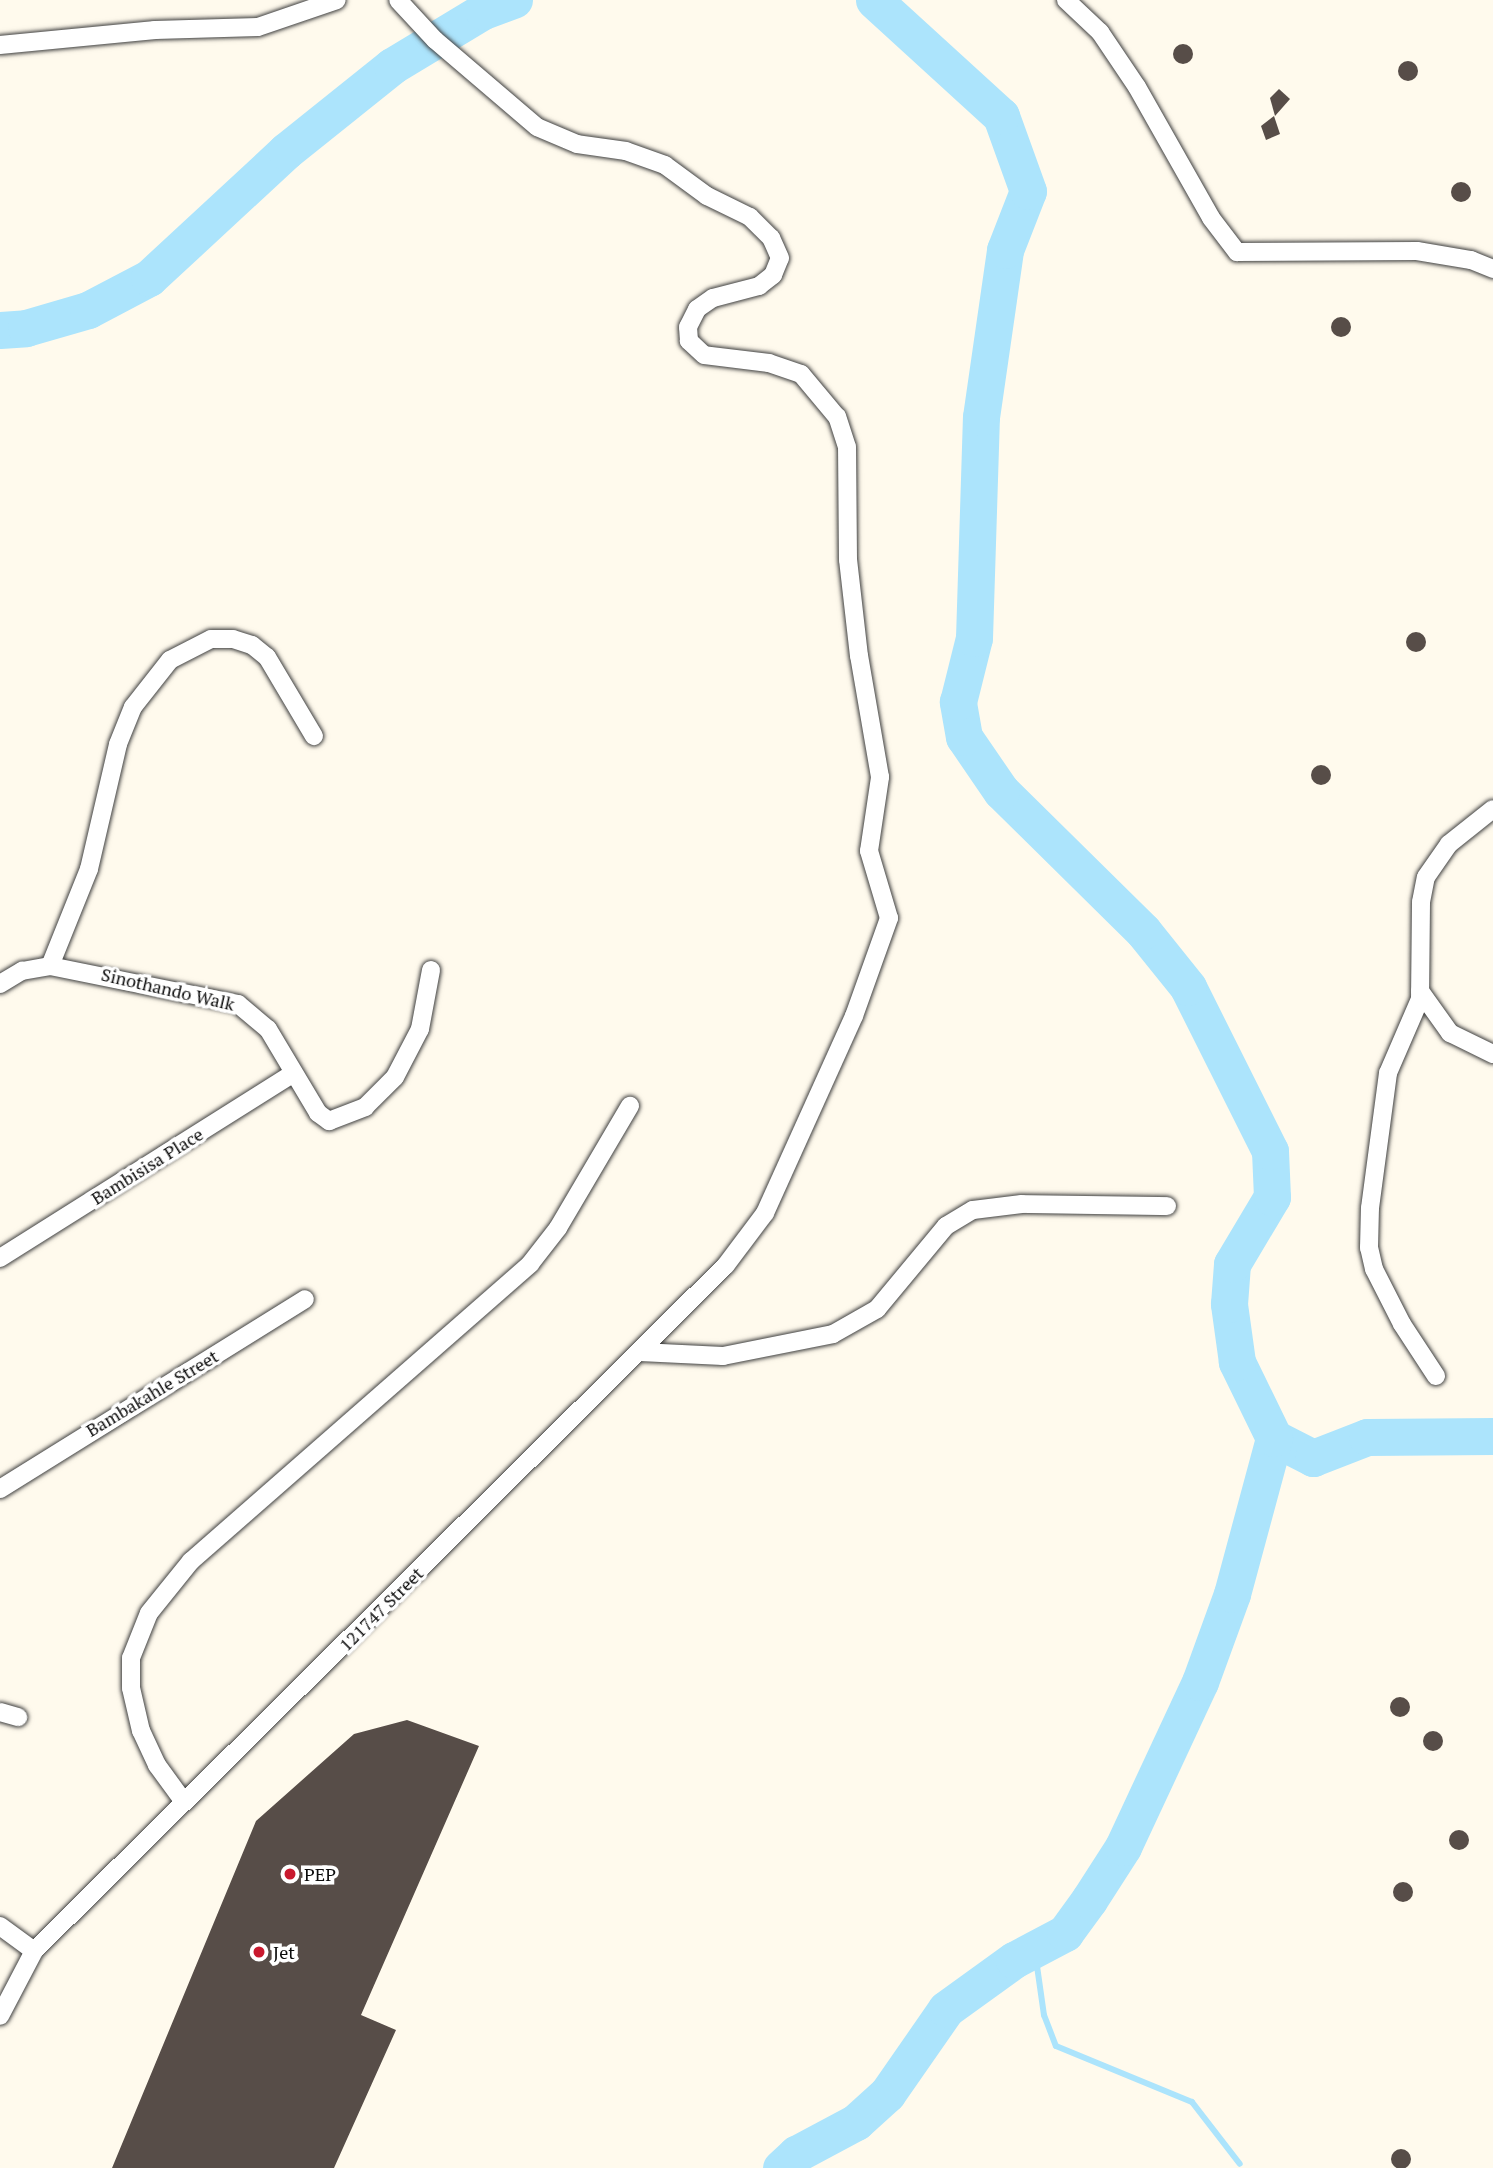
<!DOCTYPE html>
<html>
<head>
<meta charset="utf-8">
<style>
	body { margin:0 }
	#map { position:relative; width:1493px; height:2168px; overflow:hidden; background:#fffaed; font-family:"PT Serif",serif }
	div>[style] { position:absolute }
	.stream>* { height:6px; margin:-3px; padding:0 3px; transform-origin:3px; border-radius:3px; background:#ace4fc }
	.river>* { height:37px; margin:-18.5px; padding:0 18.5px; transform-origin:18.5px; border-radius:18.5px; background:#ace4fc }
	.building>* { inset:0; background:#574d48 }
	.round { border-radius:50% }
	.roads { filter:drop-shadow(0 0 2px #404040) drop-shadow(0 0 2px #404040) }
	.minor>* { height:18px; margin:-9px; padding:0 9px; transform-origin:9px; border-radius:9px; background:#fff }
	.dots>* { width:19px; height:19px; translate:-50% -50%; box-sizing:border-box; border:4px solid #fff; border-radius:50% }
	span { translate:-50% -50%; white-space:nowrap; text-align:center; line-height:1.15; -webkit-text-stroke:7px #fff; paint-order:stroke }
	.street-label { font-size:18px; color:#0d0d0d }
	.poi-label { font-size:18px; color:#0d0d0d }
	.left { translate:0 -50%; text-align:left }
</style>
</head>
<body>
<div id="map">
	<div class="stream">
		<i style="left:1035px;top:1952px;width:64px;rotate:81.9deg"></i>
		<i style="left:1044px;top:2015px;width:33px;rotate:69deg"></i>
		<i style="left:1056px;top:2046px;width:147px;rotate:22.4deg"></i>
		<i style="left:1192px;top:2102px;width:78px;rotate:52.3deg"></i>
	</div>
	<div class="river">
		<i style="left:0;top:330px;width:26px;rotate:-4deg"></i>
		<i style="left:26px;top:328px;width:65px;rotate:-16.2deg"></i>
		<i style="left:88px;top:310px;width:69px;rotate:-27.7deg"></i>
		<i style="left:149px;top:278px;width:187px;rotate:-42.8deg"></i>
		<i style="left:286px;top:151px;width:136px;rotate:-38.7deg"></i>
		<i style="left:392px;top:66px;width:106px;rotate:-31.1deg"></i>
		<i style="left:483px;top:11px;width:33px;rotate:-20deg"></i>
		<i style="left:1274px;top:1438px;width:44px;rotate:27.1deg"></i>
		<i style="left:1313px;top:1458px;width:58px;rotate:-21.3deg"></i>
		<i style="left:1367px;top:1437px;width:126px;rotate:-0.5deg"></i>
		<i style="left:781px;top:2168px;width:21px;rotate:-43deg"></i>
		<i style="left:796px;top:2154px;width:68px;rotate:-28.1deg"></i>
		<i style="left:856px;top:2122px;width:42px;rotate:-42.1deg"></i>
		<i style="left:887px;top:2094px;width:103px;rotate:-55.2deg"></i>
		<i style="left:946px;top:2009px;width:84px;rotate:-35.8deg"></i>
		<i style="left:1014px;top:1960px;width:58px;rotate:-27.9deg"></i>
		<i style="left:1065px;top:1933px;width:41px;rotate:-54deg"></i>
		<i style="left:1089px;top:1900px;width:63px;rotate:-57.3deg"></i>
		<i style="left:1123px;top:1847px;width:182px;rotate:-65deg"></i>
		<i style="left:1200px;top:1682px;width:94px;rotate:-70deg"></i>
		<i style="left:1232px;top:1594px;width:162px;rotate:-74.9deg"></i>
		<i style="left:1274px;top:1438px;width:85px;rotate:-116deg"></i>
		<i style="left:1237px;top:1362px;width:59px;rotate:-97.9deg"></i>
		<i style="left:1229px;top:1304px;width:40px;rotate:-85.7deg"></i>
		<i style="left:1232px;top:1264px;width:78px;rotate:-59.2deg"></i>
		<i style="left:1272px;top:1197px;width:46px;rotate:-92.5deg"></i>
		<i style="left:1270px;top:1151px;width:183px;rotate:-116.6deg"></i>
		<i style="left:1188px;top:987px;width:72px;rotate:-128.8deg"></i>
		<i style="left:1143px;top:931px;width:199px;rotate:-135.4deg"></i>
		<i style="left:1001px;top:791px;width:65px;rotate:-124.4deg"></i>
		<i style="left:964px;top:737px;width:36px;rotate:-100deg"></i>
		<i style="left:958px;top:702px;width:66px;rotate:-76deg"></i>
		<i style="left:974px;top:638px;width:221px;rotate:-88.2deg"></i>
		<i style="left:981px;top:417px;width:169px;rotate:-81.8deg"></i>
		<i style="left:1005px;top:250px;width:63px;rotate:-68.7deg"></i>
		<i style="left:1028px;top:191px;width:80px;rotate:-109.8deg"></i>
		<i style="left:1001px;top:116px;width:172px;rotate:-137.6deg"></i>
	</div>
	<div class="building">
		<i class="round" style="left:1173px;top:44px;width:20px;height:20px"></i>
		<i class="round" style="left:1398px;top:61px;width:20px;height:20px"></i>
		<i style="clip-path:polygon(1279px 89px,1290px 99px,1275px 116px,1270px 98px)"></i>
		<i style="clip-path:polygon(1274px 116px,1280px 134px,1266px 140px,1261px 126px)"></i>
		<i class="round" style="left:1451px;top:182px;width:20px;height:20px"></i>
		<i class="round" style="left:1331px;top:317px;width:20px;height:20px"></i>
		<i class="round" style="left:1406px;top:632px;width:20px;height:20px"></i>
		<i class="round" style="left:1311px;top:765px;width:20px;height:20px"></i>
		<i class="round" style="left:1390px;top:1697px;width:20px;height:20px"></i>
		<i style="clip-path:polygon(407px 1720px,479px 1746px,361px 2015px,396px 2030px,334px 2168px,112px 2168px,256px 1821px,354px 1734px)"></i>
		<i class="round" style="left:1423px;top:1731px;width:20px;height:20px"></i>
		<i class="round" style="left:1449px;top:1830px;width:20px;height:20px"></i>
		<i class="round" style="left:1393px;top:1882px;width:20px;height:20px"></i>
		<i class="round" style="left:1391px;top:2149px;width:20px;height:20px"></i>
	</div>
	<div class="roads">
		<div class="minor">
			<i style="left:1066px;top:0;width:47px;rotate:43.3deg"></i>
			<i style="left:1100px;top:32px;width:66px;rotate:56.1deg"></i>
			<i style="left:1137px;top:87px;width:150px;rotate:60.5deg"></i>
			<i style="left:1211px;top:218px;width:43px;rotate:52.6deg"></i>
			<i style="left:1237px;top:252px;width:180px;rotate:-0.3deg"></i>
			<i style="left:1417px;top:251px;width:55px;rotate:9.5deg"></i>
			<i style="left:1471px;top:260px;width:24px;rotate:22deg"></i>
			<i style="left:0;top:45px;width:156px;rotate:-5.5deg"></i>
			<i style="left:155px;top:30px;width:103px;rotate:-1.7deg"></i>
			<i style="left:258px;top:27px;width:83px;rotate:-18.9deg"></i>
			<i style="left:50px;top:966px;width:105px;rotate:-68.1deg"></i>
			<i style="left:89px;top:869px;width:128px;rotate:-76.9deg"></i>
			<i style="left:118px;top:744px;width:40px;rotate:-68deg"></i>
			<i style="left:133px;top:707px;width:60px;rotate:-51.8deg"></i>
			<i style="left:170px;top:660px;width:46px;rotate:-27.1deg"></i>
			<i style="left:211px;top:639px;width:22px"></i>
			<i style="left:233px;top:639px;width:20px;rotate:18deg"></i>
			<i style="left:252px;top:645px;width:19px;rotate:39deg"></i>
			<i style="left:267px;top:657px;width:92px;rotate:59.3deg"></i>
			<i style="left:0;top:984px;width:26px;rotate:-31deg"></i>
			<i style="left:22px;top:971px;width:28px;rotate:-10deg"></i>
			<i style="left:50px;top:966px;width:192px;rotate:11.4deg"></i>
			<i style="left:238px;top:1004px;width:39px;rotate:40deg"></i>
			<i style="left:268px;top:1029px;width:98px;rotate:59.2deg"></i>
			<i style="left:318px;top:1113px;width:14px;rotate:36deg"></i>
			<i style="left:329px;top:1121px;width:39px;rotate:-21deg"></i>
			<i style="left:365px;top:1107px;width:42px;rotate:-45deg"></i>
			<i style="left:395px;top:1077px;width:54px;rotate:-62.5deg"></i>
			<i style="left:420px;top:1029px;width:60px;rotate:-79.4deg"></i>
			<i style="left:1420px;top:991px;width:52px;rotate:54.5deg"></i>
			<i style="left:1450px;top:1033px;width:48px;rotate:26deg"></i>
			<i style="left:0;top:1258px;width:347px;rotate:-32.2deg"></i>
			<i style="left:640px;top:1352px;width:83px;rotate:2.8deg"></i>
			<i style="left:723px;top:1356px;width:112px;rotate:-11.3deg"></i>
			<i style="left:833px;top:1334px;width:51px;rotate:-29.6deg"></i>
			<i style="left:877px;top:1309px;width:108px;rotate:-50.3deg"></i>
			<i style="left:946px;top:1226px;width:31px;rotate:-31deg"></i>
			<i style="left:973px;top:1210px;width:49px;rotate:-7deg"></i>
			<i style="left:1022px;top:1204px;width:145px;rotate:0.8deg"></i>
			<i style="left:1436px;top:1376px;width:62px;rotate:-123.2deg"></i>
			<i style="left:1402px;top:1324px;width:62px;rotate:-117deg"></i>
			<i style="left:1374px;top:1269px;width:22px;rotate:-103deg"></i>
			<i style="left:1369px;top:1248px;width:40px;rotate:-88.6deg"></i>
			<i style="left:1370px;top:1208px;width:136px;rotate:-82.4deg"></i>
			<i style="left:1388px;top:1073px;width:81px;rotate:-66.6deg"></i>
			<i style="left:1420px;top:999px;width:97px;rotate:-89.4deg"></i>
			<i style="left:1421px;top:902px;width:25px;rotate:-79deg"></i>
			<i style="left:1426px;top:877px;width:40px;rotate:-55.1deg"></i>
			<i style="left:1449px;top:844px;width:56px;rotate:-38.5deg"></i>
			<i style="left:0;top:1489px;width:359px;rotate:-31.9deg"></i>
			<i style="left:0;top:1712px;width:19px;rotate:16deg"></i>
			<i style="left:184px;top:1802px;width:46px;rotate:-126.1deg"></i>
			<i style="left:157px;top:1765px;width:38px;rotate:-115deg"></i>
			<i style="left:141px;top:1731px;width:44px;rotate:-103.1deg"></i>
			<i style="left:131px;top:1688px;width:30px;rotate:-90deg"></i>
			<i style="left:131px;top:1658px;width:48px;rotate:-68.2deg"></i>
			<i style="left:149px;top:1613px;width:67px;rotate:-51.1deg"></i>
			<i style="left:191px;top:1561px;width:451px;rotate:-41.2deg"></i>
			<i style="left:530px;top:1264px;width:46px;rotate:-52.1deg"></i>
			<i style="left:558px;top:1228px;width:142px;rotate:-59.5deg"></i>
			<i style="left:0;top:1926px;width:42px;rotate:36.3deg"></i>
			<i style="left:34px;top:1951px;width:73px;rotate:117.6deg"></i>
			<i style="left:34px;top:1951px;width:974px;rotate:-44.75deg"></i>
			<i style="left:726px;top:1265px;width:65px;rotate:-53.1deg"></i>
			<i style="left:765px;top:1213px;width:216px;rotate:-65.7deg"></i>
			<i style="left:854px;top:1016px;width:104px;rotate:-70.3deg"></i>
			<i style="left:889px;top:918px;width:70px;rotate:-106.6deg"></i>
			<i style="left:869px;top:851px;width:75px;rotate:-81.5deg"></i>
			<i style="left:880px;top:777px;width:123px;rotate:-99.8deg"></i>
			<i style="left:859px;top:656px;width:97px;rotate:-96.5deg"></i>
			<i style="left:848px;top:560px;width:113px;rotate:-90.5deg"></i>
			<i style="left:847px;top:447px;width:32px;rotate:-108deg"></i>
			<i style="left:837px;top:417px;width:56px;rotate:-129.9deg"></i>
			<i style="left:801px;top:374px;width:34px;rotate:-161deg"></i>
			<i style="left:769px;top:363px;width:65px;rotate:-173deg"></i>
			<i style="left:704px;top:355px;width:21px;rotate:-137deg"></i>
			<i style="left:689px;top:341px;width:14px;rotate:-94deg"></i>
			<i style="left:688px;top:327px;width:20px;rotate:-63deg"></i>
			<i style="left:697px;top:309px;width:19px;rotate:-35deg"></i>
			<i style="left:713px;top:298px;width:48px;rotate:-14.6deg"></i>
			<i style="left:759px;top:286px;width:18px;rotate:-38deg"></i>
			<i style="left:773px;top:275px;width:18px;rotate:-68deg"></i>
			<i style="left:780px;top:258px;width:22px;rotate:-114deg"></i>
			<i style="left:771px;top:238px;width:30px;rotate:-135deg"></i>
			<i style="left:750px;top:217px;width:48px;rotate:-154deg"></i>
			<i style="left:707px;top:196px;width:52px;rotate:-143.6deg"></i>
			<i style="left:665px;top:165px;width:41px;rotate:-160.3deg"></i>
			<i style="left:626px;top:151px;width:49px;rotate:-171.9deg"></i>
			<i style="left:577px;top:144px;width:43px;rotate:-157deg"></i>
			<i style="left:537px;top:127px;width:134px;rotate:-139.5deg"></i>
			<i style="left:435px;top:40px;width:54px;rotate:-132.8deg"></i>
		</div>
	</div>
	<div class="dots">
		<i style="left:290px;top:1874px;background:#c9192e"></i>
		<i style="left:259px;top:1952px;background:#c9192e"></i>
	</div>
	<div class="street-label">
		<span style="left:168px;top:989px;rotate:13deg">Sinothando Walk</span>
		<span style="left:147px;top:1166px;rotate:-32deg">Bambisisa Place</span>
		<span style="left:152px;top:1393px;rotate:-31deg">Bambakahle Street</span>
		<span style="left:381px;top:1609px;rotate:-45deg">121747 Street</span>
	</div>
	<div class="poi-label">
		<span class="left" style="left:304px;top:1874px">PEP</span>
		<span class="left" style="left:273px;top:1952px">Jet</span>
	</div>
</div>
</body>
</html>
